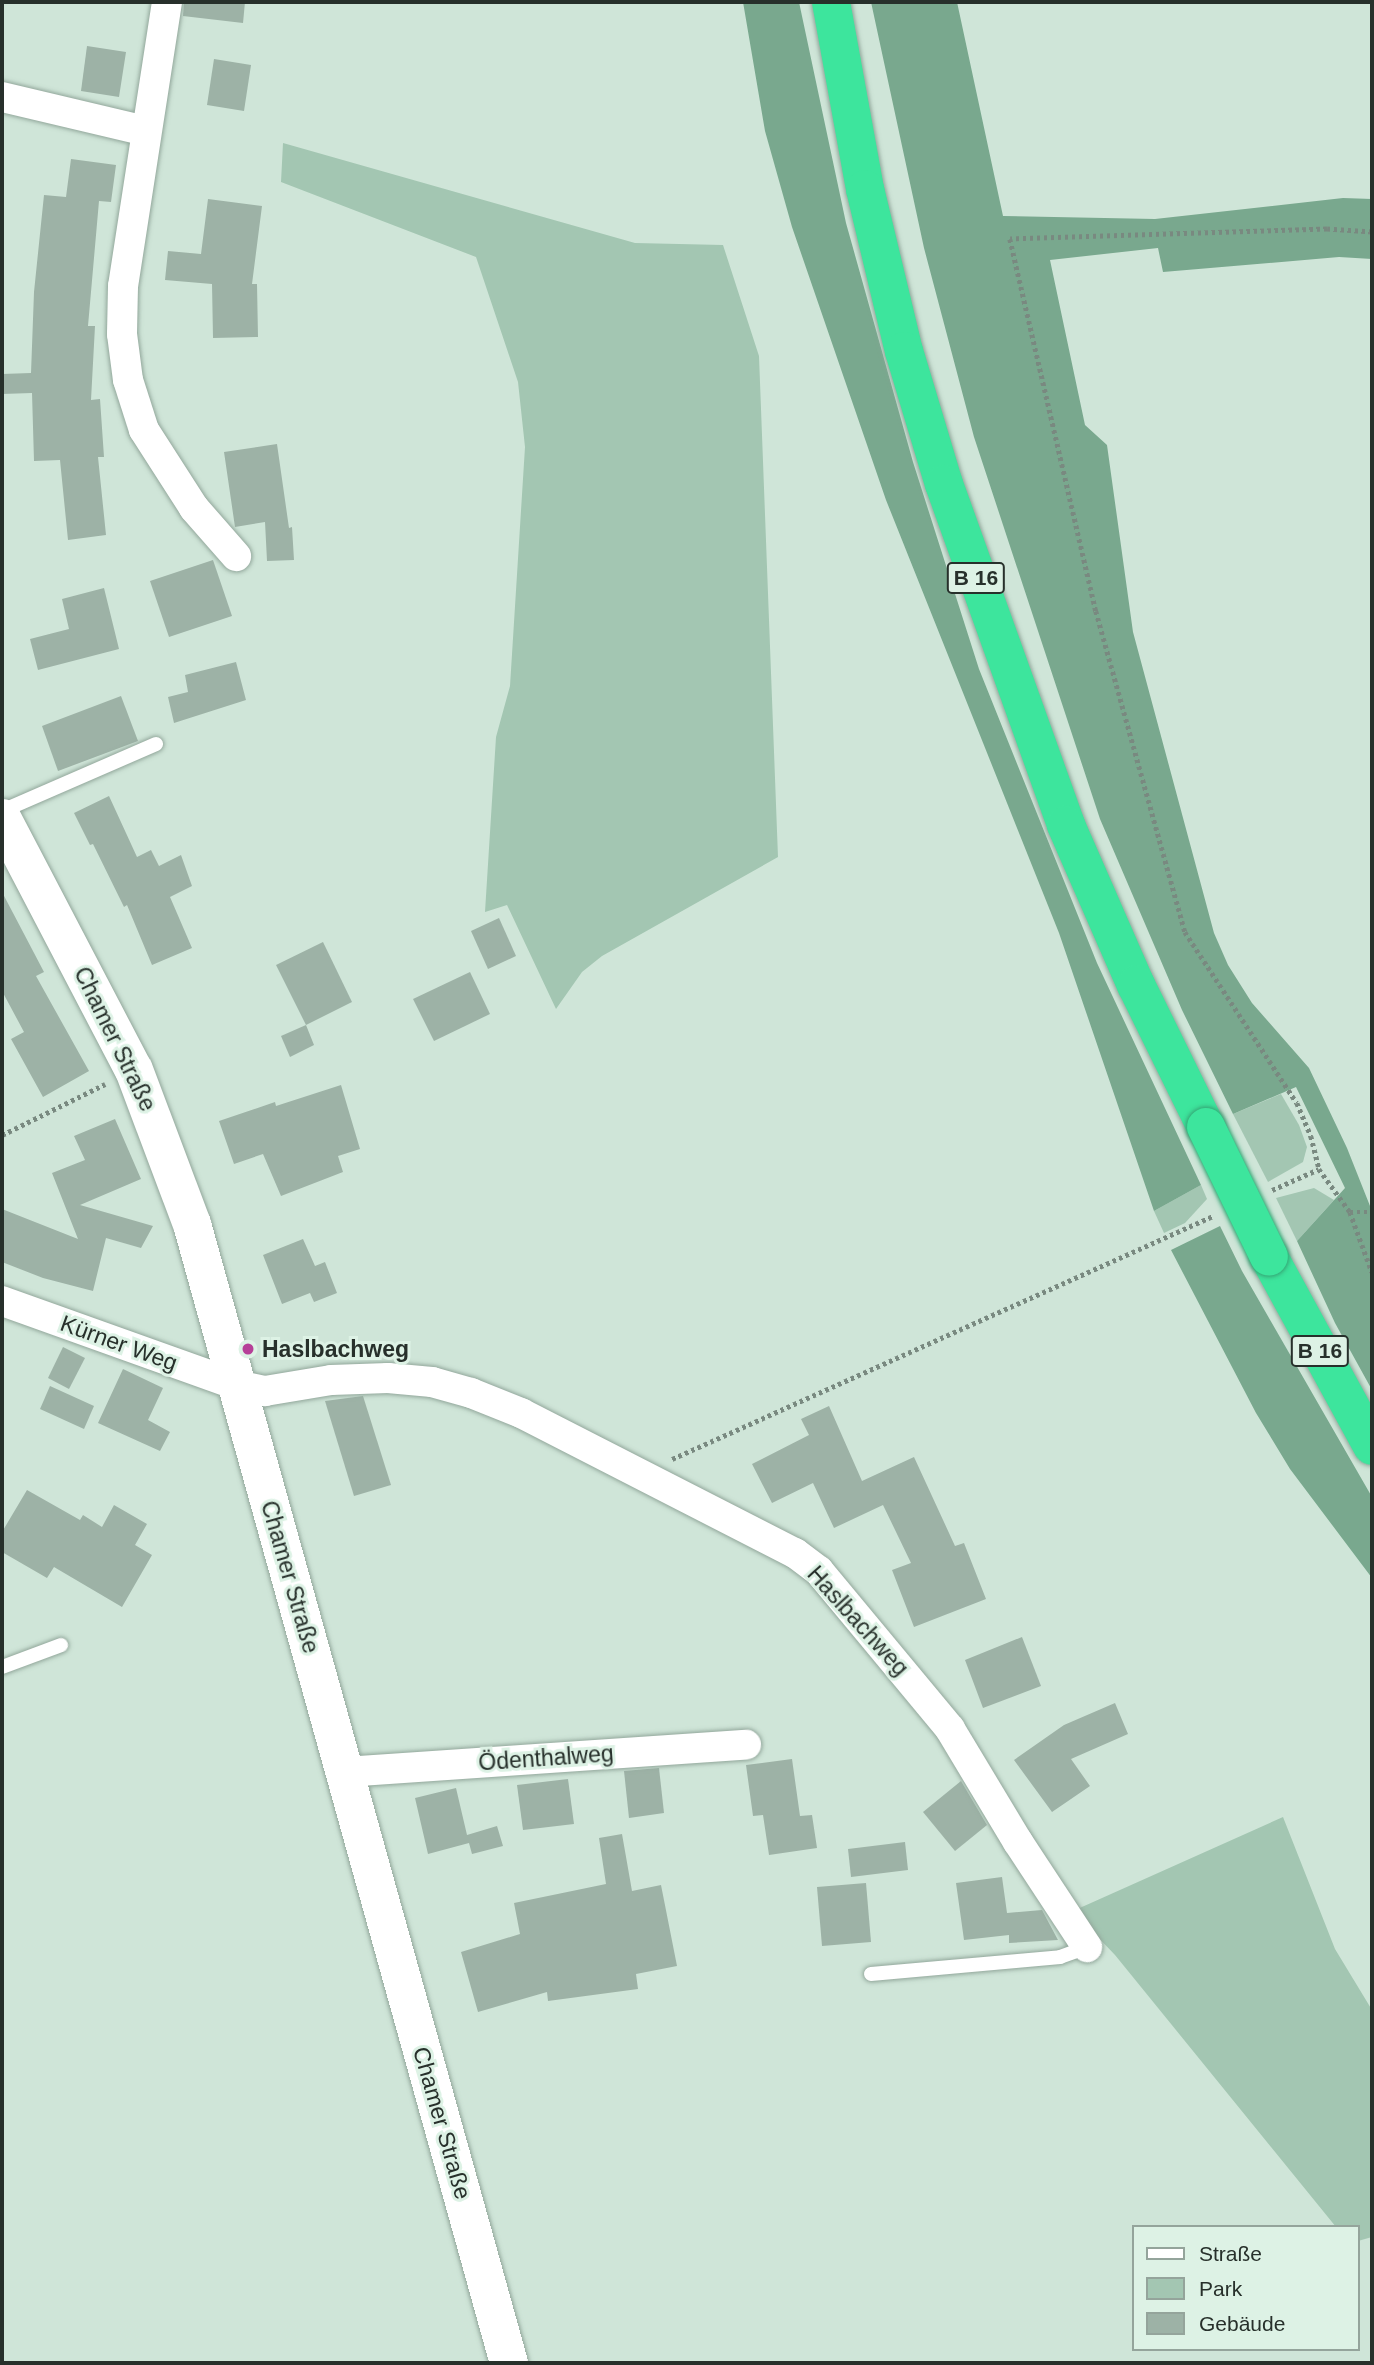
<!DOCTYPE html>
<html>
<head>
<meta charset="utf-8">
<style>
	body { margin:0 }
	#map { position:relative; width:1374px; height:2365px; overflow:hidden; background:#cfe5d8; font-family:Helvetica,sans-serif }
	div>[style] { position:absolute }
	.green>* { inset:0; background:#a3c6b2 }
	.forest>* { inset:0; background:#79a88e }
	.building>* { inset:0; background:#9db2a6 }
	.path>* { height:4.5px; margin-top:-2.25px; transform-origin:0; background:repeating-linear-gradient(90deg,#798980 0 3.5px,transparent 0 7px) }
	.roads { filter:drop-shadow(0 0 2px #92a79b) drop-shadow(0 0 2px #92a79b) }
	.lane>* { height:14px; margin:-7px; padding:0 7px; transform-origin:7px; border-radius:7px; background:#fff }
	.street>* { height:30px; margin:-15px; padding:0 15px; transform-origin:15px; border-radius:15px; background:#fff }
	.secondary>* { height:38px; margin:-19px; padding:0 19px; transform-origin:19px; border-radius:19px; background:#fff }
	.highway>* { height:38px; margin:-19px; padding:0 19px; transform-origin:19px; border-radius:19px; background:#3de59d }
	.bridges { filter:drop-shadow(0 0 2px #35a675) drop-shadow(0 0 2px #35a675) }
	.highway-bridge>* { height:38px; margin:-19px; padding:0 19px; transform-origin:19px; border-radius:19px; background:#3de59d }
	.dots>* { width:19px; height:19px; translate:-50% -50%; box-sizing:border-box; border:4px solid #ddf2e5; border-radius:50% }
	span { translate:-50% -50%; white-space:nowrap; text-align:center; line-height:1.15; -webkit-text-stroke:6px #ddf2e5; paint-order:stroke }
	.shield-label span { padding:2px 5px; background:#ddf2e5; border:2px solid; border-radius:5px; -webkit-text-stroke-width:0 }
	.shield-label { font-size:21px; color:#27302b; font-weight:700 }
	.street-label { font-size:23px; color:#27302b }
	.poi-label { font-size:23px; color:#27302b; font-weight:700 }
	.left { translate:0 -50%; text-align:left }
	.frame { position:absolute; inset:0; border:4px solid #27302b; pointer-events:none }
	.legend { position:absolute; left:1132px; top:2225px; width:228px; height:126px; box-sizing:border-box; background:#ddf2e5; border:2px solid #94a49b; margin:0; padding:9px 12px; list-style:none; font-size:21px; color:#27302b }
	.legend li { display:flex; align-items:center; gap:14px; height:35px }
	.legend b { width:35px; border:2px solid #94a49b }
</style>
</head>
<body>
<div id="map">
	<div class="green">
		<i style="clip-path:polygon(283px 143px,635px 243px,723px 245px,759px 356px,778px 857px,602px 956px,582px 972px,556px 1009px,507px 905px,485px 912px,496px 737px,510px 686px,525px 447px,518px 382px,476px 257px,281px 182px)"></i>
		<i style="clip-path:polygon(1281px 1094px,1299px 1125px,1307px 1147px,1303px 1162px,1268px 1182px,1233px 1114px)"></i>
		<i style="clip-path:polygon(1201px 1185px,1207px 1199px,1185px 1223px,1164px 1233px,1154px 1211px)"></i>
		<i style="clip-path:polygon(1314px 1188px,1334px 1200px,1297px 1241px,1276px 1198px)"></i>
		<i style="clip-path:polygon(1283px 1817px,1335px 1949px,1372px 2010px,1372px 2237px,1358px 2241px,1358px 2227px,1336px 2227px,1115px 1955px,1073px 1911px)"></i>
	</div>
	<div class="forest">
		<i style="clip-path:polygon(743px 2px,799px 2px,846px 223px,913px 462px,979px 669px,1097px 963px,1201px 1185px,1154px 1211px,1059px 933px,886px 500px,792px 227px,765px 131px)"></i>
		<i style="clip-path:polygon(871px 2px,957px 2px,1003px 216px,1155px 219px,1343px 198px,1372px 199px,1372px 259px,1339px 257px,1163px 272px,1158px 248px,1050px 260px,1085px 425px,1107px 445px,1133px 632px,1214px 933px,1228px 965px,1252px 1003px,1309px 1068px,1347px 1148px,1372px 1211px,1372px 1390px,1335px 1323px,1297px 1241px,1345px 1188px,1296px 1087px,1233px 1114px,1182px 1010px,1100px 819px,974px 437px,924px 248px)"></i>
		<i style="clip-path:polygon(1220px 1226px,1242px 1271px,1372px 1497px,1372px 1578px,1290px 1469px,1256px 1413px,1171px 1250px)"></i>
	</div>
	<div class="building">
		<i style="clip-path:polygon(184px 2px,245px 2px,243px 23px,183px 16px)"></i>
		<i style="clip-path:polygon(87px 46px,126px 52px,119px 97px,81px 91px)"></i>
		<i style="clip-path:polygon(214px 59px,251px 65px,244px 111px,207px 105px)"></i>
		<i style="clip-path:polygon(71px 159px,116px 165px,111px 202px,99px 201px,88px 326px,95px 326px,91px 400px,100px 399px,104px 457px,98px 457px,106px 535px,68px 540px,60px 460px,34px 461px,32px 393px,2px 394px,2px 374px,31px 373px,34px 292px,44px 195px,66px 197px)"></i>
		<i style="clip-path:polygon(208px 199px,262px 206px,252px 284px,257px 284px,258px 337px,213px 338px,212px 284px,165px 280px,168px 251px,201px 254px)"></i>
		<i style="clip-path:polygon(277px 444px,289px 528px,292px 527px,294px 560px,267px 561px,265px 522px,235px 527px,224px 452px)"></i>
		<i style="clip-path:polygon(213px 560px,232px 616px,169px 637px,150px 581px)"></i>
		<i style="clip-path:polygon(104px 588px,119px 649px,38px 670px,30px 639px,69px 629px,62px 599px)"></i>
		<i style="clip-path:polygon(236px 662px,246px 700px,174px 723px,168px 697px,188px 692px,185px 675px)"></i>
		<i style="clip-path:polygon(121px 696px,138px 741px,58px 771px,42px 726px)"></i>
		<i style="clip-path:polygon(109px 796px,137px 857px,151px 850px,159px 866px,181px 855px,192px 886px,170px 897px,192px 948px,152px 965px,127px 905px,124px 907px,93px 844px,90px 845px,74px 813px)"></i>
		<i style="clip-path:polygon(2px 892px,44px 972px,36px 976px,89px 1071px,43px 1097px,11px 1039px,24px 1032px,2px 991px)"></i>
		<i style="clip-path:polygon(499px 918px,516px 956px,488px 969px,471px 931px)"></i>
		<i style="clip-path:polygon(323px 942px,352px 1002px,306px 1025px,276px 965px)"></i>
		<i style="clip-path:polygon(470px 972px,490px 1014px,434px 1041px,413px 999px)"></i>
		<i style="clip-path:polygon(306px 1025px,314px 1045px,290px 1057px,281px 1036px)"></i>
		<i style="clip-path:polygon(341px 1085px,360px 1149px,338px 1156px,343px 1172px,281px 1196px,263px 1154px,234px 1164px,219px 1121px,275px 1102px,276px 1106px)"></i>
		<i style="clip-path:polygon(115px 1119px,141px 1179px,80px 1205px,153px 1226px,141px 1248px,106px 1238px,93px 1291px,43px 1278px,2px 1262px,2px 1209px,78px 1239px,52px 1173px,85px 1160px,74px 1136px)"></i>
		<i style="clip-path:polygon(303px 1239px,315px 1266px,325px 1262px,337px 1293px,314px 1302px,310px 1293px,282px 1304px,263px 1255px)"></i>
		<i style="clip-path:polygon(63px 1347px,85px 1358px,69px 1389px,48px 1378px)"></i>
		<i style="clip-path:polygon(123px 1369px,163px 1388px,148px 1420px,170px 1432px,160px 1451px,98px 1423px)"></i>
		<i style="clip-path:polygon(50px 1386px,94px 1406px,84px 1429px,40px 1409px)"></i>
		<i style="clip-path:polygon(363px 1396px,391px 1485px,354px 1496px,325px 1401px)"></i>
		<i style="clip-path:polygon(829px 1406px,862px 1481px,914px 1457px,955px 1546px,964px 1543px,986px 1599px,914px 1627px,892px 1570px,911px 1563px,883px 1505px,834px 1528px,813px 1483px,772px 1503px,752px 1464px,809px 1435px,801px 1419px)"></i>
		<i style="clip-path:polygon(27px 1490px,80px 1520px,83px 1515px,102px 1527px,114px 1505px,147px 1524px,135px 1545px,152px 1555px,122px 1607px,54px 1567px,47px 1578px,2px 1552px,2px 1532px)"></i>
		<i style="clip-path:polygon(1022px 1637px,1041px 1686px,983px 1708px,965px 1660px)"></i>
		<i style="clip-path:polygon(1115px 1703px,1128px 1734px,1071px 1759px,1090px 1786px,1052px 1812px,1014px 1760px,1064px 1725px)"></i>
		<i style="clip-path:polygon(792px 1759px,800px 1816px,812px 1815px,817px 1848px,769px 1855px,763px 1815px,753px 1816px,746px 1765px)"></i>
		<i style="clip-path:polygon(659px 1768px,664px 1813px,629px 1818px,624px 1771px)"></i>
		<i style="clip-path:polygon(568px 1779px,574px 1824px,523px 1830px,517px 1785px)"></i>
		<i style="clip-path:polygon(961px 1781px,987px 1825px,955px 1851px,923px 1812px)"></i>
		<i style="clip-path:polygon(456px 1788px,467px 1835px,497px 1826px,503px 1846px,472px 1854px,469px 1843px,428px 1854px,415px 1798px)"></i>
		<i style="clip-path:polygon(622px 1834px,632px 1891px,661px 1885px,677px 1966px,636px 1974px,638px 1989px,548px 2001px,547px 1992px,478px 2012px,461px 1952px,520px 1934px,514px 1903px,606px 1884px,599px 1838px)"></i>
		<i style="clip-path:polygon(905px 1842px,908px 1870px,851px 1877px,848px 1849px)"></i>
		<i style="clip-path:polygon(1002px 1877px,1007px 1913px,1042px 1910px,1058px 1940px,1009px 1943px,1009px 1935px,964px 1940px,956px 1883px)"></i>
		<i style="clip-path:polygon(866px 1883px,871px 1942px,822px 1946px,817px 1887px)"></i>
	</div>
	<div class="path">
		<i style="left:1372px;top:232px;width:45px;rotate:-176.2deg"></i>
		<i style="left:1327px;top:229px;width:317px;rotate:178.2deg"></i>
		<i style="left:1010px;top:239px;width:382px;rotate:77deg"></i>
		<i style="left:1096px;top:611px;width:333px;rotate:74.5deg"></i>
		<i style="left:1185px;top:932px;width:204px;rotate:56.8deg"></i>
		<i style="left:1297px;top:1103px;width:36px;rotate:67deg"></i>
		<i style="left:1311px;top:1136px;width:34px;rotate:76deg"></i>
		<i style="left:1319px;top:1169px;width:53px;rotate:54.2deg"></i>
		<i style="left:1350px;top:1212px;width:64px;rotate:69.9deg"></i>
		<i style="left:2px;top:1135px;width:115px;rotate:-26.3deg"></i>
		<i style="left:1272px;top:1190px;width:51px;rotate:-24.1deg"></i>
		<i style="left:1350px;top:1212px;width:22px"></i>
		<i style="left:672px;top:1459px;width:593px;rotate:-24.19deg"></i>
	</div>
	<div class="roads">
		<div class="lane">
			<i style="left:2px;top:811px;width:168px;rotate:-23.5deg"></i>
			<i style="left:2px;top:1667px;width:63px;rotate:-20.4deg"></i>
			<i style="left:871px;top:1974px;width:190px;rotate:-5.1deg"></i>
			<i style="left:1060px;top:1957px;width:29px;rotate:-20deg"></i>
		</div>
		<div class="street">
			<i style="left:167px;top:2px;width:287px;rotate:98.8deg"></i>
			<i style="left:123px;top:286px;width:48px;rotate:91.2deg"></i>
			<i style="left:122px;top:334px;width:46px;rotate:82.6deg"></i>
			<i style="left:128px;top:380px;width:52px;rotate:72.3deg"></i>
			<i style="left:144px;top:430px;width:93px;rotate:57.3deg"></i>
			<i style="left:194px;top:508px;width:64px;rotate:48.8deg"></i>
			<i style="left:2px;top:97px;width:148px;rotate:13.3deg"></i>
			<i style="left:2px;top:1301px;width:249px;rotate:19.7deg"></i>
			<i style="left:236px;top:1385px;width:30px;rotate:12deg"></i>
			<i style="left:265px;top:1391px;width:67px;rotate:-9.5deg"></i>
			<i style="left:331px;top:1380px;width:57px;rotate:-2deg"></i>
			<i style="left:388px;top:1378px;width:44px;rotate:5.2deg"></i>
			<i style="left:432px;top:1382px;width:41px;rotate:15.8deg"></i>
			<i style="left:471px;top:1393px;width:54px;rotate:21.8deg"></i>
			<i style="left:521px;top:1413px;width:308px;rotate:27.1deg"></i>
			<i style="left:795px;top:1553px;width:30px;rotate:37deg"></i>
			<i style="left:819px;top:1571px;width:205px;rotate:50.3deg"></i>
			<i style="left:950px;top:1729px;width:132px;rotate:59deg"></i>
			<i style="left:1018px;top:1842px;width:126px;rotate:56.7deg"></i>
			<i style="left:345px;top:1772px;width:402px;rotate:-3.9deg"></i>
		</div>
		<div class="secondary">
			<i style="left:2px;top:818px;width:284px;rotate:62.4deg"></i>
			<i style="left:134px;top:1070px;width:165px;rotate:69.4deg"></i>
			<i style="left:192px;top:1224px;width:1182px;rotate:74.45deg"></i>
		</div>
		<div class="highway">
			<i style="left:831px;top:2px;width:190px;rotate:79.7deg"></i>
			<i style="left:865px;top:189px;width:167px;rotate:76.5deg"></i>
			<i style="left:904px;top:351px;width:139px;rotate:73.3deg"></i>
			<i style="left:944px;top:484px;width:362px;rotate:70.3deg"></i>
			<i style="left:1066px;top:825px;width:175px;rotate:66.4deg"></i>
			<i style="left:1136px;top:985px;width:158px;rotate:63.8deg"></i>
			<i style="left:1269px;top:1257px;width:215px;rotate:61.4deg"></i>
		</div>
	</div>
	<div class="bridges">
		<div class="highway-bridge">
			<i style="left:1206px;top:1127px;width:144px;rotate:64.1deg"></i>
		</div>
	</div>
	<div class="dots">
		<i style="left:248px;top:1349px;background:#b64098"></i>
	</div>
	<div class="shield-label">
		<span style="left:976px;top:578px">B 16</span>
		<span style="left:1320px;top:1351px">B 16</span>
	</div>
	<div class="street-label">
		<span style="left:115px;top:1039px;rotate:64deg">Chamer Straße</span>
		<span style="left:119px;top:1343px;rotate:20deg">Kürner Weg</span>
		<span style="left:290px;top:1577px;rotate:74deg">Chamer Straße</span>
		<span style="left:858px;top:1621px;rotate:48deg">Haslbachweg</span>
		<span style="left:546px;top:1758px;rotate:-4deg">Ödenthalweg</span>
		<span style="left:442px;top:2123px;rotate:74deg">Chamer Straße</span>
	</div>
	<div class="poi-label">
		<span class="left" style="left:262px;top:1349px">Haslbachweg</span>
	</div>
	<div class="frame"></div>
	<ul class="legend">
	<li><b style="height:9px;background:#fff"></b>Straße</li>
	<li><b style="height:19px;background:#a3c6b2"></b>Park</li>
	<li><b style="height:19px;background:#9db2a6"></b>Gebäude</li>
	</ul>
</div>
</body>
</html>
